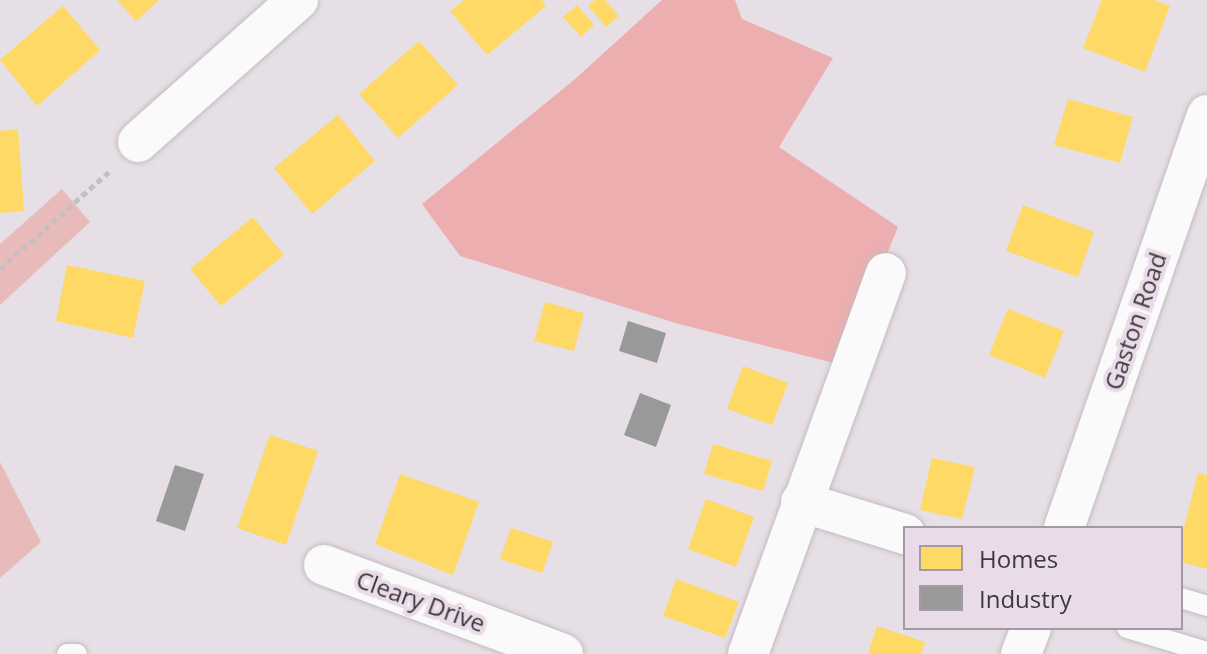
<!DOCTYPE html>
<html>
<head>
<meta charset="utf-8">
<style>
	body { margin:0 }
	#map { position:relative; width:1207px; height:654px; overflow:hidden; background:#e6dfe5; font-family:"Open Sans",sans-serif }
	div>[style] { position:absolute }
	.green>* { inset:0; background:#e8baba }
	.forest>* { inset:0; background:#ecaeaf }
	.homes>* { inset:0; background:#ffd966 }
	.industry>* { inset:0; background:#999 }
	.path>* { height:5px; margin-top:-2.5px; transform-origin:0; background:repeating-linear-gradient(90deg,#c3c0c3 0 6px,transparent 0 10px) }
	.roads { filter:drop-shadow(0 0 2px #c2bcc1) drop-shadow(0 0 2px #c2bcc1) }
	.lane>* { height:20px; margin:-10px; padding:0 10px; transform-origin:10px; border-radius:10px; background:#fbfafb }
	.street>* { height:40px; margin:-20px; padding:0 20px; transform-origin:20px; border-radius:20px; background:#fbfafb }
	span { translate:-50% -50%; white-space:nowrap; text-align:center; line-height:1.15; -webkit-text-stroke:8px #e9dce8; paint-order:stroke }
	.street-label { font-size:24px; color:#3d383d }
	.legend { position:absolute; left:903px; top:526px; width:280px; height:104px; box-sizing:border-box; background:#e9dce8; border:2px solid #a49aa4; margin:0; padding:10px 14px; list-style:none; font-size:24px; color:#3d383d }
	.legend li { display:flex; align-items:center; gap:16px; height:40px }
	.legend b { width:40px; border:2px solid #a49aa4 }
</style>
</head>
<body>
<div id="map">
	<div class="green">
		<i style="clip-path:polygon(62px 189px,90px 222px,0 305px,0 244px)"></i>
		<i style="clip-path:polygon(0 462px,41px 542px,0 578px)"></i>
	</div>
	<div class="forest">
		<i style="clip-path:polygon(662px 0,735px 0,742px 19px,833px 58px,779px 147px,898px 227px,842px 365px,679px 324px,460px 256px,422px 204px,574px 80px)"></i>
	</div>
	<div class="homes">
		<i style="clip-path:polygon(117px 0,159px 0,136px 21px)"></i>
		<i style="clip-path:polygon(464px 0,542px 0,546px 6px,487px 55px,450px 11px)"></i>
		<i style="clip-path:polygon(595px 0,605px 0,619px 16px,606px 27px,588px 6px)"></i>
		<i style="clip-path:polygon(1102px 0,1154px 0,1170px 6px,1145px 72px,1083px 48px)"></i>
		<i style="clip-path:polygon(577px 5px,594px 25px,581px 37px,563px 17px)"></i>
		<i style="clip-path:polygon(63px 6px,100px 50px,37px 106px,0 60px)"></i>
		<i style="clip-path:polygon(419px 41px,458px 85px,398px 138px,359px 94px)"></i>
		<i style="clip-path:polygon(1068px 99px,1133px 117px,1120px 163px,1054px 145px)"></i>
		<i style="clip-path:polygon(338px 115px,375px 161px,312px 214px,274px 168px)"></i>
		<i style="clip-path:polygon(18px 129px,24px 211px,0 213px,0 131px)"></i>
		<i style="clip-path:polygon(1023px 205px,1094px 232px,1078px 277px,1006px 251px)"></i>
		<i style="clip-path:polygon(253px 217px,284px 255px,221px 306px,190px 269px)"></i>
		<i style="clip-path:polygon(67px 265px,145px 281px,133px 338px,56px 321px)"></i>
		<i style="clip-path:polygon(545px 302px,584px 313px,574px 351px,534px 341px)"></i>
		<i style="clip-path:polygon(1008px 309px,1064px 331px,1045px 378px,989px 355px)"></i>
		<i style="clip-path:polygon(743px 366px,788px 383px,772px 425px,727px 409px)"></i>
		<i style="clip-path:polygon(270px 435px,318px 451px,286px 545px,237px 528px)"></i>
		<i style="clip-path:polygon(713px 444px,772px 461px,763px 491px,704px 474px)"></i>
		<i style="clip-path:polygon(932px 458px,975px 467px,962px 519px,920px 510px)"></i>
		<i style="clip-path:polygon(1198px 473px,1207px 475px,1207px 569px,1181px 562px,1181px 539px)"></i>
		<i style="clip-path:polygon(400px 474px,479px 502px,453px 575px,375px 544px)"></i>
		<i style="clip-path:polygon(706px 499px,754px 517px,736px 567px,688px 549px)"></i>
		<i style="clip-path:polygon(511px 528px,553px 542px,542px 573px,500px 559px)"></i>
		<i style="clip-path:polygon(676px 579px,739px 602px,725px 638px,663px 616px)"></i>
		<i style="clip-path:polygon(877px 626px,925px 642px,921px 654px,868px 654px)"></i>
	</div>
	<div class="industry">
		<i style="clip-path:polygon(628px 321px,666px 333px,657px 363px,619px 351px)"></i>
		<i style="clip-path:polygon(640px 393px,671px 405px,656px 447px,624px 435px)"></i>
		<i style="clip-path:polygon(175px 465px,204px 474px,185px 531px,156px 521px)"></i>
	</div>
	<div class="path">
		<i style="left:0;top:269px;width:150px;rotate:-41.8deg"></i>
	</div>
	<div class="roads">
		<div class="lane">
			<i style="left:1181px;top:598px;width:27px;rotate:17deg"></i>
			<i style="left:1127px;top:628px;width:84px;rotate:16.7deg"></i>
			<i style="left:67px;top:654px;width:10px"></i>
		</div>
		<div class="street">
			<i style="left:138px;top:142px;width:214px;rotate:-41.6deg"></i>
			<i style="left:801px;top:502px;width:109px;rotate:17.1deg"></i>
			<i style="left:1064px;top:528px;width:437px;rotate:-70.9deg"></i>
			<i style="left:324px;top:565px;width:255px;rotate:20.4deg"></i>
			<i style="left:748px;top:654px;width:405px;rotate:-70.1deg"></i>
			<i style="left:1021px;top:654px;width:28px;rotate:-69deg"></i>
		</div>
	</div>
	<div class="street-label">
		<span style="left:1135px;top:321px;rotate:-71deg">Gaston Road</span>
		<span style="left:421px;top:601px;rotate:20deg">Cleary Drive</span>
	</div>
	<ul class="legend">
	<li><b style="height:22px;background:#ffd966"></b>Homes</li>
	<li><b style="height:22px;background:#999"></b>Industry</li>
	</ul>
</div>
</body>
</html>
